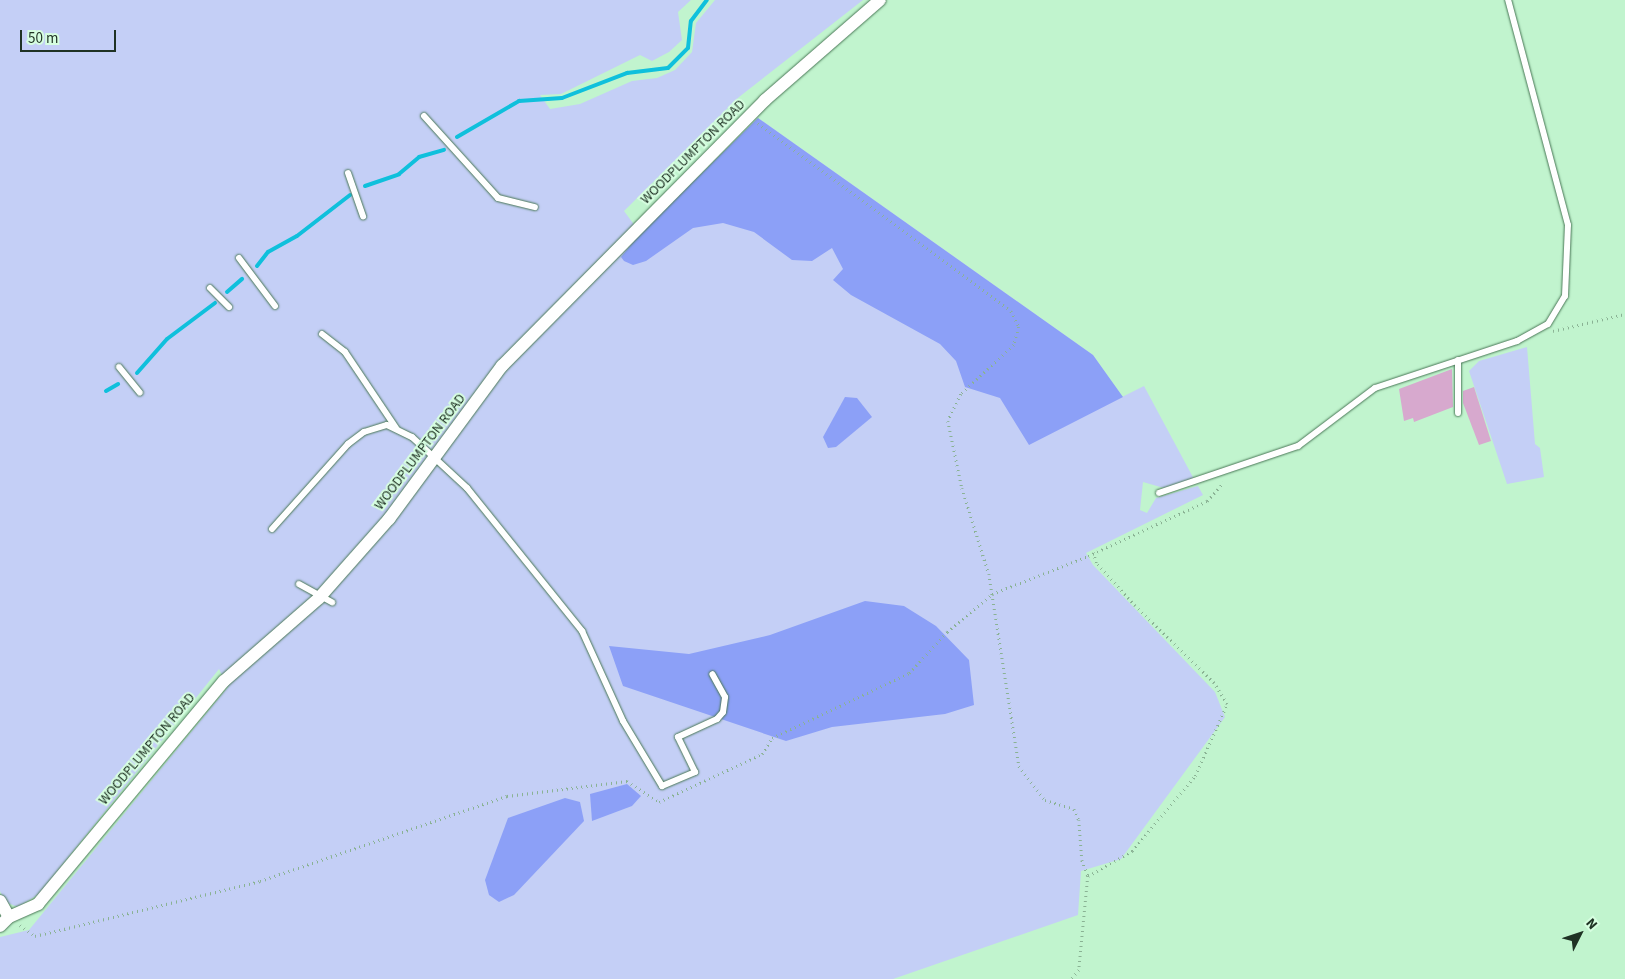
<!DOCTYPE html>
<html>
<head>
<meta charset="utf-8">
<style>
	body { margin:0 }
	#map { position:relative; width:1625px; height:979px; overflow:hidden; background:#c1f4ce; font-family:"Source Sans 3",sans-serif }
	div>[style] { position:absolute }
	.green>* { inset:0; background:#c4cff6 }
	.forest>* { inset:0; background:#8ca0f7 }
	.stream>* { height:4px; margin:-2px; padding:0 2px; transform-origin:2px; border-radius:2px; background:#0fc0dc }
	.building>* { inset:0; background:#d7a9ce }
	.path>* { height:2.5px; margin-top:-1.25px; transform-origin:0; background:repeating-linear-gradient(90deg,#8ab294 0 1px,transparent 0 5px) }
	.roads { filter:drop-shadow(0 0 1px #497756) drop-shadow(0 0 1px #497756) }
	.lane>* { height:6px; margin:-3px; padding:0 3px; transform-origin:3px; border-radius:3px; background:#fff }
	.street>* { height:12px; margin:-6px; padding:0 6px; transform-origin:6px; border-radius:6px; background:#fff }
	span { translate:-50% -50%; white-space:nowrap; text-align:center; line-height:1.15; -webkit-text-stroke:4px #d6fee0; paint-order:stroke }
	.street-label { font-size:14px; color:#1f3224 }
	.north { position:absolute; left:1555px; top:909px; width:50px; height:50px; -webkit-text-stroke:4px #d6fee0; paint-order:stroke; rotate:49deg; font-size:14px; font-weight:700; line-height:20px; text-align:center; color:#1f3224 }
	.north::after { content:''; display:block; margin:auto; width:18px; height:22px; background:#1f3224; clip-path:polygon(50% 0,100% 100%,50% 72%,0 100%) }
	.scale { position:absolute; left:20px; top:30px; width:96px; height:22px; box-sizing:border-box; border:2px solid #1f3224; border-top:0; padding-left:6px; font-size:15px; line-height:18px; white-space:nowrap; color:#1f3224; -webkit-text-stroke:4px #d6fee0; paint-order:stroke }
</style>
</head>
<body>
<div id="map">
	<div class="green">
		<i style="clip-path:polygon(0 0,691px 0,678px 12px,682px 40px,669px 52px,652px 61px,640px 55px,561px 94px,540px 95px,550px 109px,580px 104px,632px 81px,657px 78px,675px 70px,692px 52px,696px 23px,715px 0,863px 0,739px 97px,624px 211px,641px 234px,758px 118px,1093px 355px,1122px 397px,1144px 386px,1195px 481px,1164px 488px,1143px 482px,1140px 510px,1147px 513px,1156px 498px,1198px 486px,1203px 495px,1086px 553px,1093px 565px,1215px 692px,1225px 717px,1121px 859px,1081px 871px,1078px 915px,893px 979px,0 979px,0 937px,29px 930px,228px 687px,219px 669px,39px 894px,18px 907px,5px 902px,0 891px)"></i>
		<i style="clip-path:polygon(1527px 347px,1535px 444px,1540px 448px,1544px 477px,1507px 484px,1469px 371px,1479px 361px)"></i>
	</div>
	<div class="forest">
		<i style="clip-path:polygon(758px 118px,1093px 355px,1123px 397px,1029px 445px,1000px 398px,965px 387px,956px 361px,940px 344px,851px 295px,833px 280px,843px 269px,832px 248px,812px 261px,792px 260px,754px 232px,723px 223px,693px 228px,646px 261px,633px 265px,624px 261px,621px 257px,640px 234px)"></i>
		<i style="clip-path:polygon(845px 397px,857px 398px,872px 417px,836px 447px,828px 448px,823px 437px)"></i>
		<i style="clip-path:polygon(865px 601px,904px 606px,936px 626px,969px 660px,974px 705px,945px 714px,832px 727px,786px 741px,623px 686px,609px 646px,689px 654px,770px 635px)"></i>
		<i style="clip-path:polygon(627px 784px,641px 796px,632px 806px,592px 821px,590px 794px)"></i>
		<i style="clip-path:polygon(565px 798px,580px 802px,584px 821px,514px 895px,499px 902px,489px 895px,485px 880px,508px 818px)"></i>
	</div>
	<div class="stream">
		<i style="left:457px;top:137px;width:72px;rotate:-30.1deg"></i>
		<i style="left:519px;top:101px;width:43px;rotate:-4deg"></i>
		<i style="left:562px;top:98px;width:70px;rotate:-21deg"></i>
		<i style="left:627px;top:73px;width:41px;rotate:-7deg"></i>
		<i style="left:668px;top:68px;width:28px;rotate:-45deg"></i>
		<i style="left:688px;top:48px;width:27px;rotate:-84deg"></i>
		<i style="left:691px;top:21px;width:26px;rotate:-53deg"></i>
		<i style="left:365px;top:186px;width:36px;rotate:-19deg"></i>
		<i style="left:399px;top:174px;width:26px;rotate:-40deg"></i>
		<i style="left:419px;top:157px;width:26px;rotate:-16deg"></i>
		<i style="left:257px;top:266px;width:18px;rotate:-52deg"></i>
		<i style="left:268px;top:252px;width:33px;rotate:-29deg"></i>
		<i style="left:297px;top:236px;width:67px;rotate:-37.7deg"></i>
		<i style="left:227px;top:292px;width:20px;rotate:-41deg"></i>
		<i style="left:137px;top:373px;width:45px;rotate:-48.6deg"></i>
		<i style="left:167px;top:339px;width:60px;rotate:-36.9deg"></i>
		<i style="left:106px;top:391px;width:14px;rotate:-30deg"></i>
	</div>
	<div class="building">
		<i style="clip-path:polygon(1452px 369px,1453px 407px,1414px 422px,1413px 418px,1404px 421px,1399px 389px)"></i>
		<i style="clip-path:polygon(1474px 387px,1491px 441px,1479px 445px,1463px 403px,1463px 391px)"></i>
	</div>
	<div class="path">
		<i style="left:758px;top:123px;width:315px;rotate:36.6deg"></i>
		<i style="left:1011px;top:311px;width:18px;rotate:63deg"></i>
		<i style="left:1019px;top:327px;width:19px;rotate:106deg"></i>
		<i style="left:1014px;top:345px;width:72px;rotate:137.2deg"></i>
		<i style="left:961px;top:394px;width:30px;rotate:116deg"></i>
		<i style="left:948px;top:421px;width:68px;rotate:78.2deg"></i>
		<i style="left:962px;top:488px;width:90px;rotate:72.6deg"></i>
		<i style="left:989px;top:574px;width:194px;rotate:81.1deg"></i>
		<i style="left:1019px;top:766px;width:43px;rotate:52.6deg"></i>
		<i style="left:1045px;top:800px;width:30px;rotate:17deg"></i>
		<i style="left:1074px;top:809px;width:12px;rotate:66deg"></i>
		<i style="left:1079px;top:820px;width:40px;rotate:85.7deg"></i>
		<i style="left:1082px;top:860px;width:17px;rotate:69deg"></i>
		<i style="left:1088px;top:876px;width:94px;rotate:95.5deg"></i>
		<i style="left:1079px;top:970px;width:11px;rotate:128deg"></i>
		<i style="left:1553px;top:331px;width:74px;rotate:-13.3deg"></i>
		<i style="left:1088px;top:876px;width:51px;rotate:-29.6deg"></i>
		<i style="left:1132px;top:851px;width:98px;rotate:-50deg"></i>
		<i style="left:1195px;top:776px;width:79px;rotate:-66deg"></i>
		<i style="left:1227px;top:704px;width:25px;rotate:-122deg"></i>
		<i style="left:1214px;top:683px;width:110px;rotate:-135.7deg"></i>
		<i style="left:1135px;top:606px;width:58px;rotate:-132.2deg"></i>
		<i style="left:1096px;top:563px;width:11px;rotate:-105deg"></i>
		<i style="left:20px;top:925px;width:19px;rotate:36deg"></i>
		<i style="left:35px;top:936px;width:232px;rotate:-13.7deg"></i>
		<i style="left:260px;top:881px;width:261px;rotate:-19deg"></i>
		<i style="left:507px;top:796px;width:121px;rotate:-7.1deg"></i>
		<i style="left:627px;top:781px;width:38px;rotate:33deg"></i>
		<i style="left:659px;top:802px;width:114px;rotate:-25deg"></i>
		<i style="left:762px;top:754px;width:19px;rotate:-58deg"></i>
		<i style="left:772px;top:738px;width:152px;rotate:-25.4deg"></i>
		<i style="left:909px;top:673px;width:56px;rotate:-47.2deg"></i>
		<i style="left:947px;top:632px;width:59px;rotate:-40.2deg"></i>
		<i style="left:992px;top:594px;width:103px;rotate:-21.6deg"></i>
		<i style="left:1088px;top:556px;width:131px;rotate:-24.8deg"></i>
		<i style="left:1207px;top:501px;width:25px;rotate:-48deg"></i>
	</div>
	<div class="roads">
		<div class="lane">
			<i style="left:424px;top:116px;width:110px;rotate:47.9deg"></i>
			<i style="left:498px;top:198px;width:38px;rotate:14deg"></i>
			<i style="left:348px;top:173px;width:46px;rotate:70.8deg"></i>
			<i style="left:239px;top:258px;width:60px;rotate:53.1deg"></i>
			<i style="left:210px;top:288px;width:27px;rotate:45deg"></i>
			<i style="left:322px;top:334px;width:29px;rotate:38deg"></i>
			<i style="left:345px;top:352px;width:92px;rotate:56.1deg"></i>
			<i style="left:1458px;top:360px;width:53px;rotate:90deg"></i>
			<i style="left:119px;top:367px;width:33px;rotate:51deg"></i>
			<i style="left:1159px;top:493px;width:147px;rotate:-18.7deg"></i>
			<i style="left:1298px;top:446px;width:96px;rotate:-37deg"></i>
			<i style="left:1375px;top:388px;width:150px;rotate:-18.3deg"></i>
			<i style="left:1517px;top:341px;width:35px;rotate:-29deg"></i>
			<i style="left:1548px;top:324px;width:33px;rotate:-59deg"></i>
			<i style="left:1565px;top:296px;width:71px;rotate:-87.6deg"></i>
			<i style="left:1568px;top:225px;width:233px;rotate:-104.9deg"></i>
			<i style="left:272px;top:529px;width:114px;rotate:-48.2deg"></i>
			<i style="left:348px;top:444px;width:20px;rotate:-37deg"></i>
			<i style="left:364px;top:432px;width:24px;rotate:-17deg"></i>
			<i style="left:387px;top:425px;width:28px;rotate:26deg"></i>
			<i style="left:412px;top:437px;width:75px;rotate:42.8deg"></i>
			<i style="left:467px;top:488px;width:184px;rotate:51.2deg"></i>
			<i style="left:582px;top:631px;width:99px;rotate:65.5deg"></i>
			<i style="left:623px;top:721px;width:76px;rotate:59deg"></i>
			<i style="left:662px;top:786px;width:36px;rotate:-23deg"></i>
			<i style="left:695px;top:772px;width:39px;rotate:-116deg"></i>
			<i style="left:678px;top:737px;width:43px;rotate:-24.8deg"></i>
			<i style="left:717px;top:719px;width:9px;rotate:-49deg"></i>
			<i style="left:723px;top:712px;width:15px;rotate:-82deg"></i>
			<i style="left:725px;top:697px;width:26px;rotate:-119deg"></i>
			<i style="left:299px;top:584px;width:38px;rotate:29deg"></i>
		</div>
		<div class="street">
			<i style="left:0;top:901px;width:18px;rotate:61deg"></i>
			<i style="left:9px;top:917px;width:32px;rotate:-24deg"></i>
			<i style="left:38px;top:904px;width:290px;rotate:-50.2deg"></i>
			<i style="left:224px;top:681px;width:126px;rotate:-41.1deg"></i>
			<i style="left:319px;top:598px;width:106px;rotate:-48.5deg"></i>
			<i style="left:389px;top:519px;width:190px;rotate:-53.6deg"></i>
			<i style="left:502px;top:366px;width:374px;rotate:-45.3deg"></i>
			<i style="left:765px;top:100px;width:152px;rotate:-41deg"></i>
			<i style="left:0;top:926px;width:13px;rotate:-45deg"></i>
		</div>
	</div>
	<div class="street-label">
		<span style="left:693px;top:152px;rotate:-45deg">WOODPLUMPTON ROAD</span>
		<span style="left:420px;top:452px;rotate:-53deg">WOODPLUMPTON ROAD</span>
		<span style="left:147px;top:749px;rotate:-50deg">WOODPLUMPTON ROAD</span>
	</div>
	<div class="north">N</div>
	<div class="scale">50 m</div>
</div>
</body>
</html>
